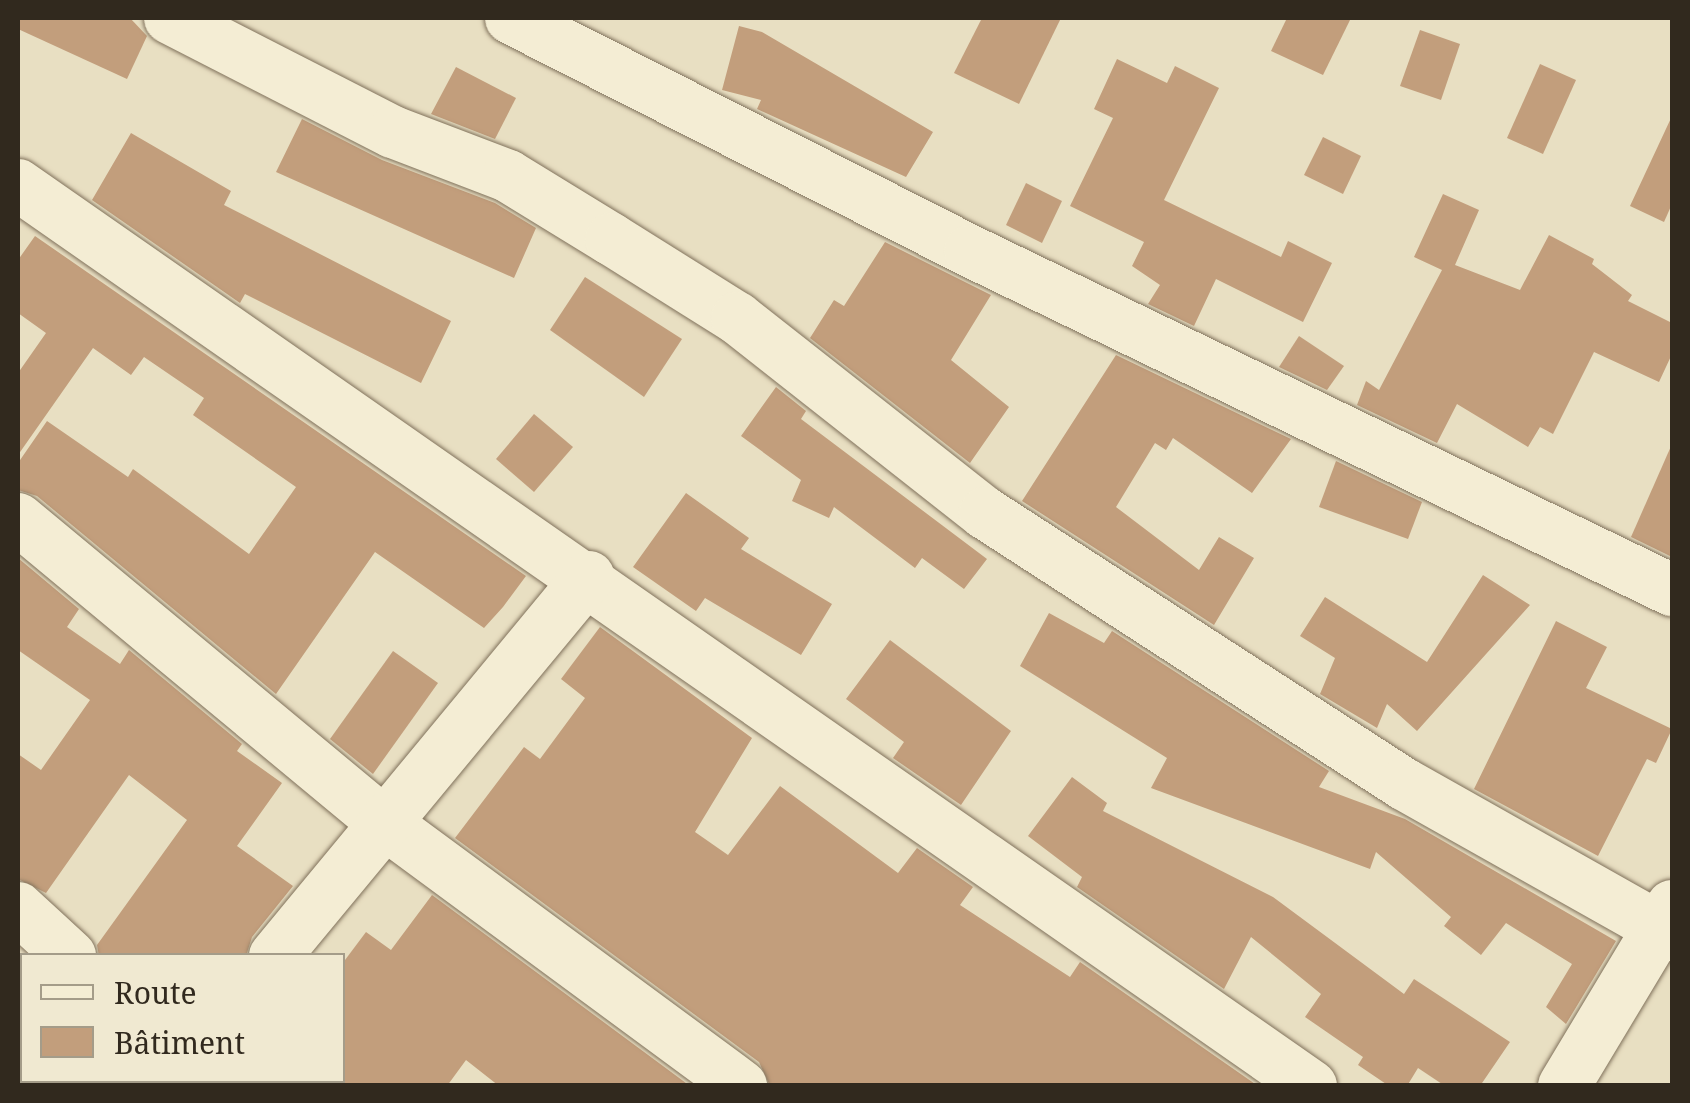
<!DOCTYPE html>
<html>
<head>
<meta charset="utf-8">
<style>
	body { margin:0 }
	#map { position:relative; width:1690px; height:1103px; overflow:hidden; background:#e8dfc2; font-family:"Noto Serif",serif }
	div>[style] { position:absolute }
	.building>* { inset:0; background:#c29e7c }
	.roads { filter:drop-shadow(0 0 2px #80715b) drop-shadow(0 0 2px #80715b) }
	.street>* { height:52px; margin:-26px; padding:0 26px; transform-origin:26px; border-radius:26px; background:#f4edd4 }
	span { translate:-50% -50%; white-space:nowrap; text-align:center; line-height:1.15; -webkit-text-stroke:9px #f0e9d1; paint-order:stroke }
	.frame { position:absolute; inset:0; border:20px solid #31291e; pointer-events:none }
	.legend { position:absolute; left:20px; top:953px; width:325px; height:130px; box-sizing:border-box; background:#f0e9d1; border:2px solid #a49c89; margin:0; padding:12px 18px; list-style:none; font-size:30px; color:#31291e }
	.legend li { display:flex; align-items:center; gap:20px; height:50px }
	.legend b { width:50px; border:2px solid #a49c89 }
</style>
</head>
<body>
<div id="map">
	<div class="building">
		<i style="clip-path:polygon(18px 18px,130px 18px,147px 36px,127px 79px,18px 29px)"></i>
		<i style="clip-path:polygon(982px 18px,1061px 18px,1019px 104px,954px 73px)"></i>
		<i style="clip-path:polygon(1287px 18px,1351px 18px,1323px 75px,1271px 51px)"></i>
		<i style="clip-path:polygon(739px 26px,762px 32px,933px 132px,906px 177px,757px 109px,761px 100px,722px 90px)"></i>
		<i style="clip-path:polygon(1420px 30px,1460px 44px,1441px 100px,1400px 86px)"></i>
		<i style="clip-path:polygon(1117px 59px,1167px 83px,1175px 66px,1219px 88px,1164px 200px,1281px 257px,1288px 241px,1332px 263px,1303px 322px,1216px 279px,1194px 326px,1148px 304px,1160px 285px,1132px 266px,1144px 242px,1070px 206px,1113px 118px,1094px 109px)"></i>
		<i style="clip-path:polygon(1540px 64px,1576px 80px,1543px 154px,1507px 138px)"></i>
		<i style="clip-path:polygon(456px 67px,516px 98px,495px 139px,431px 114px)"></i>
		<i style="clip-path:polygon(1672px 116px,1672px 204px,1664px 222px,1630px 206px)"></i>
		<i style="clip-path:polygon(302px 119px,382px 160px,495px 203px,536px 228px,514px 278px,276px 172px)"></i>
		<i style="clip-path:polygon(131px 133px,231px 191px,224px 205px,451px 321px,421px 383px,245px 294px,240px 303px,92px 200px)"></i>
		<i style="clip-path:polygon(1323px 137px,1361px 156px,1343px 194px,1304px 175px)"></i>
		<i style="clip-path:polygon(1026px 183px,1062px 201px,1042px 243px,1006px 225px)"></i>
		<i style="clip-path:polygon(1443px 194px,1479px 210px,1455px 265px,1520px 290px,1549px 235px,1594px 259px,1592px 264px,1632px 295px,1628px 301px,1672px 323px,1672px 354px,1659px 382px,1594px 352px,1553px 434px,1540px 427px,1528px 447px,1457px 404px,1437px 443px,1357px 405px,1366px 381px,1379px 390px,1442px 270px,1414px 257px)"></i>
		<i style="clip-path:polygon(35px 236px,526px 576px,503px 607px,484px 628px,375px 552px,276px 694px,37px 496px,18px 490px,18px 463px,47px 421px,128px 477px,133px 469px,249px 554px,296px 487px,193px 415px,204px 398px,144px 357px,131px 375px,93px 348px,18px 455px,18px 373px,46px 333px,18px 313px,18px 260px)"></i>
		<i style="clip-path:polygon(885px 242px,991px 295px,951px 360px,1009px 407px,970px 463px,810px 338px,834px 300px,844px 306px)"></i>
		<i style="clip-path:polygon(585px 277px,682px 339px,644px 397px,550px 330px)"></i>
		<i style="clip-path:polygon(1299px 336px,1344px 366px,1327px 390px,1279px 367px)"></i>
		<i style="clip-path:polygon(1116px 355px,1291px 439px,1252px 493px,1173px 438px,1166px 450px,1155px 443px,1116px 507px,1199px 570px,1219px 537px,1254px 558px,1214px 625px,1022px 501px)"></i>
		<i style="clip-path:polygon(776px 387px,806px 411px,801px 419px,987px 559px,964px 589px,922px 558px,915px 568px,834px 507px,829px 518px,792px 501px,801px 480px,741px 436px)"></i>
		<i style="clip-path:polygon(534px 414px,573px 447px,534px 492px,496px 459px)"></i>
		<i style="clip-path:polygon(1672px 444px,1672px 557px,1631px 537px)"></i>
		<i style="clip-path:polygon(1336px 461px,1422px 502px,1408px 539px,1319px 507px)"></i>
		<i style="clip-path:polygon(686px 493px,749px 538px,741px 549px,832px 604px,801px 655px,705px 598px,696px 611px,633px 567px)"></i>
		<i style="clip-path:polygon(18px 558px,79px 609px,67px 627px,120px 664px,129px 650px,242px 744px,237px 751px,282px 783px,237px 846px,293px 886px,252px 937px,246px 956px,99px 956px,97px 945px,187px 820px,129px 775px,46px 893px,18px 879px,18px 754px,41px 770px,90px 700px,18px 650px)"></i>
		<i style="clip-path:polygon(1483px 575px,1530px 605px,1417px 731px,1387px 704px,1377px 728px,1320px 694px,1335px 658px,1300px 636px,1325px 597px,1427px 662px)"></i>
		<i style="clip-path:polygon(1049px 613px,1104px 643px,1112px 631px,1329px 771px,1319px 787px,1405px 819px,1616px 941px,1566px 1024px,1546px 1007px,1572px 964px,1506px 923px,1481px 955px,1444px 926px,1451px 917px,1376px 852px,1370px 869px,1151px 788px,1167px 758px,1020px 666px)"></i>
		<i style="clip-path:polygon(1556px 621px,1607px 647px,1586px 688px,1672px 729px,1656px 763px,1647px 759px,1598px 856px,1474px 789px)"></i>
		<i style="clip-path:polygon(600px 627px,752px 738px,695px 832px,728px 855px,780px 786px,898px 873px,917px 848px,973px 887px,960px 905px,1070px 977px,1080px 962px,1258px 1086px,770px 1086px,759px 1062px,455px 838px,524px 747px,540px 759px,585px 698px,561px 679px)"></i>
		<i style="clip-path:polygon(890px 640px,1011px 731px,961px 805px,893px 758px,904px 742px,846px 699px)"></i>
		<i style="clip-path:polygon(393px 651px,438px 683px,373px 774px,330px 739px)"></i>
		<i style="clip-path:polygon(1072px 777px,1107px 803px,1103px 811px,1273px 897px,1404px 994px,1414px 979px,1510px 1042px,1480px 1086px,1445px 1086px,1418px 1068px,1407px 1086px,1389px 1086px,1358px 1065px,1363px 1057px,1305px 1017px,1321px 994px,1251px 937px,1224px 989px,1077px 887px,1082px 877px,1028px 836px)"></i>
		<i style="clip-path:polygon(432px 895px,690px 1086px,499px 1086px,466px 1060px,447px 1086px,342px 1086px,342px 964px,366px 932px,391px 950px)"></i>
	</div>
	<div class="roads">
		<div class="street">
			<i style="left:170px;top:18px;width:250px;rotate:27.1deg"></i>
			<i style="left:393px;top:132px;width:123px;rotate:20.9deg"></i>
			<i style="left:508px;top:176px;width:121px;rotate:31.5deg"></i>
			<i style="left:611px;top:239px;width:149px;rotate:32.1deg"></i>
			<i style="left:737px;top:318px;width:315px;rotate:38.2deg"></i>
			<i style="left:985px;top:513px;width:499px;rotate:32.9deg"></i>
			<i style="left:1404px;top:784px;width:308px;rotate:29.4deg"></i>
			<i style="left:511px;top:18px;width:515px;rotate:26.91deg"></i>
			<i style="left:970px;top:251px;width:780px;rotate:25.78deg"></i>
			<i style="left:18px;top:185px;width:1576px;rotate:34.87deg"></i>
			<i style="left:18px;top:519px;width:474px;rotate:39.7deg"></i>
			<i style="left:383px;top:822px;width:445px;rotate:36.4deg"></i>
			<i style="left:18px;top:908px;width:71px;rotate:42.7deg"></i>
			<i style="left:275px;top:956px;width:492px;rotate:-50.4deg"></i>
			<i style="left:214px;top:1080px;width:9px;rotate:41deg"></i>
			<i style="left:171px;top:1086px;width:8px;rotate:-50deg"></i>
			<i style="left:1564px;top:1086px;width:210px;rotate:-59deg"></i>
		</div>
	</div>
	<div class="frame"></div>
	<ul class="legend">
	<li><b style="height:12px;background:#f4edd4"></b>Route</li>
	<li><b style="height:28px;background:#c29e7c"></b>Bâtiment</li>
	</ul>
</div>
</body>
</html>
